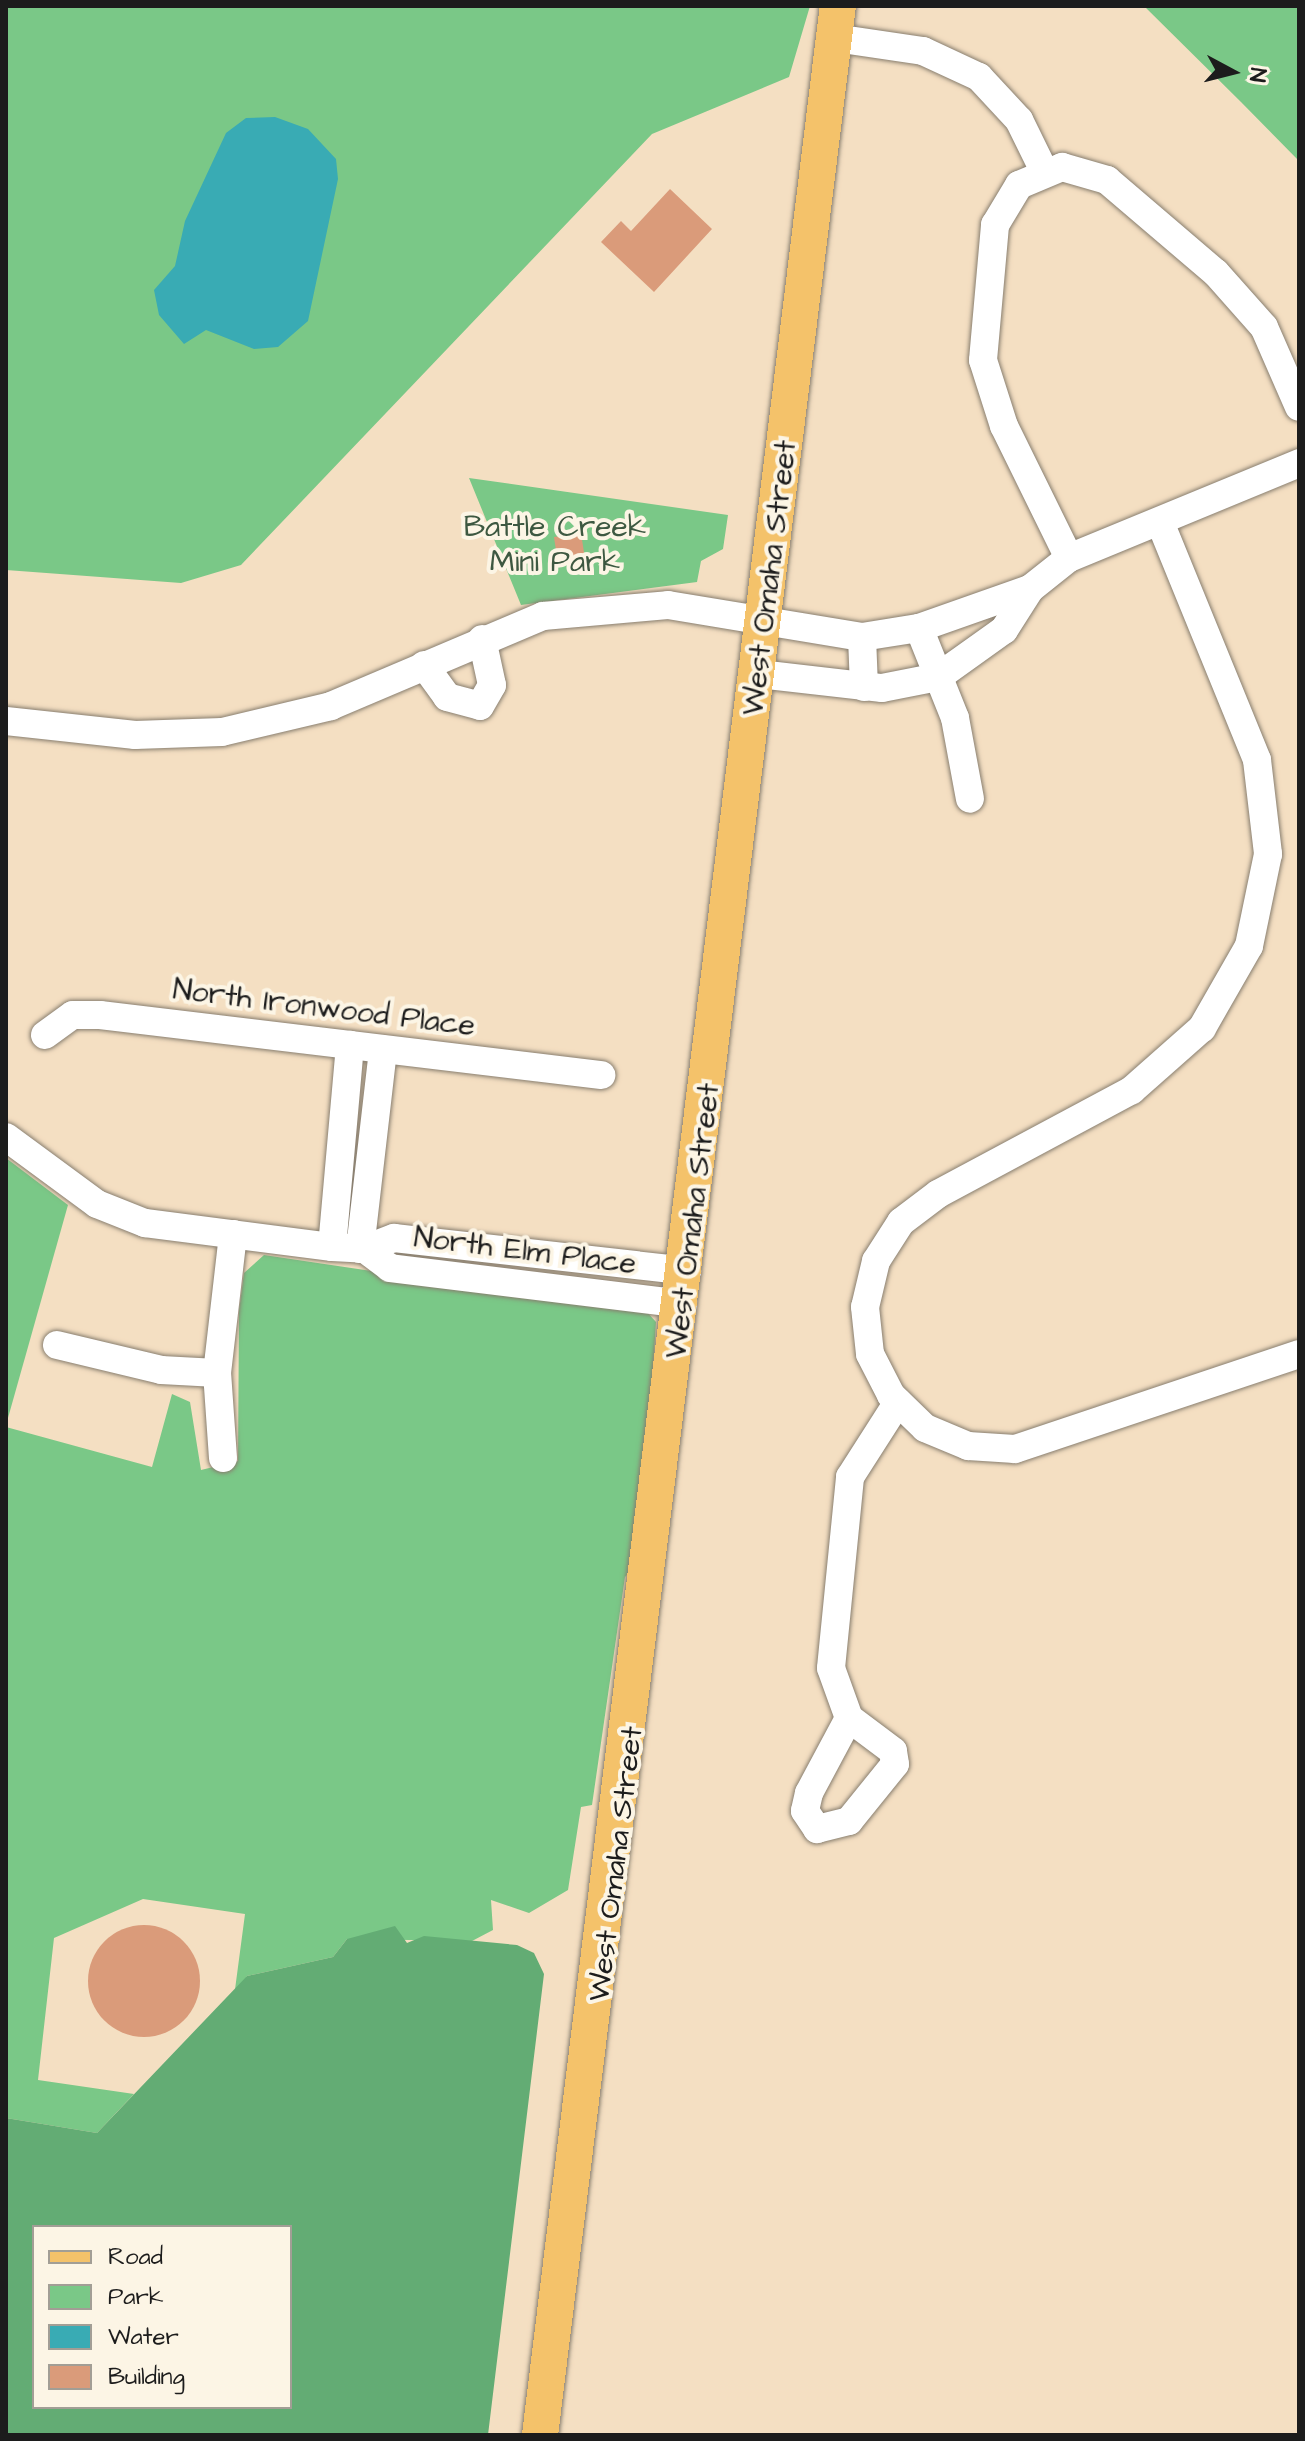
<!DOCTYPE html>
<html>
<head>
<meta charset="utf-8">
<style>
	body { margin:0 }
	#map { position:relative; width:1305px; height:2441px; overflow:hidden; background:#f4dfc2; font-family:"Architects Daughter",sans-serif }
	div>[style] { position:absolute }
	.green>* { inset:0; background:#7ac887 }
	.forest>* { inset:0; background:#63ac74 }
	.water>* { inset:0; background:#39abb4 }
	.building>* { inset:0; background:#da9b7a }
	.round { border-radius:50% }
	.roads { filter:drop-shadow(0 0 2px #887e6f) drop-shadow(0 0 2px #887e6f) }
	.minor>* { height:28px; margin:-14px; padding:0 14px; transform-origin:14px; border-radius:14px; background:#fff }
	.major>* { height:36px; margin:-18px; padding:0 18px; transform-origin:18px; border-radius:18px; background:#f4c26a }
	span { translate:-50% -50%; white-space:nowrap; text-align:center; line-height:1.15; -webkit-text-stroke:8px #fcf5e5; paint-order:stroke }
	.park-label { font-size:30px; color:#3d5841 }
	.street-label { font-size:30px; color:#1c1c1c }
	.frame { position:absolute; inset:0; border:8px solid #1c1c1c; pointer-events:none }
	.legend { position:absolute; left:32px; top:2225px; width:260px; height:184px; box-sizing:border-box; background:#fcf5e5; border:2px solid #a29e95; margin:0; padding:10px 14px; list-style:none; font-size:24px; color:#1c1c1c }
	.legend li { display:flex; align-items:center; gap:16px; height:40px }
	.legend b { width:40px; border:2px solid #a29e95 }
	.north { position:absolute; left:1193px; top:32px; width:80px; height:80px; -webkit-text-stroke:6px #fcf5e5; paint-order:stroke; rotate:97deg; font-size:22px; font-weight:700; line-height:32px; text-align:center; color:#1c1c1c }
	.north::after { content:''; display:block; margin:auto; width:28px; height:36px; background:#1c1c1c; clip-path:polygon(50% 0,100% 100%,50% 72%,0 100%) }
</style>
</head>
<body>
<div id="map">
	<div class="green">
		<i style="clip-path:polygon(6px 6px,810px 6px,789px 77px,652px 134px,241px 565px,181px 583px,6px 570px)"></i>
		<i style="clip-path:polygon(1144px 6px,1299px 6px,1299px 161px,1241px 102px)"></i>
		<i style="clip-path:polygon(469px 478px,728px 515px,723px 549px,701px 561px,697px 582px,521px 605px)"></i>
		<i style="clip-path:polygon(6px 1158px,68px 1205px,6px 1425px)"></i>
		<i style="clip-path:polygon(264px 1255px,647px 1312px,656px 1322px,641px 1560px,625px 1577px,592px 1805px,581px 1807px,568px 1890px,529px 1913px,491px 1900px,493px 1930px,472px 1941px,347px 1939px,333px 1957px,247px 1976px,234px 1997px,245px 1914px,143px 1899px,54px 1938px,38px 2080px,134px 2094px,97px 2133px,6px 2118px,6px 1427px,152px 1467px,172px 1394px,190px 1402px,201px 1470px,238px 1461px,239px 1311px,244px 1273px)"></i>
	</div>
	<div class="forest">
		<i style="clip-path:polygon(evenodd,395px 1926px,407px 1943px,424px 1936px,517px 1945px,534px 1953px,544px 1974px,488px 2435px,6px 2435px,6px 2118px,97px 2133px,247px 1976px,333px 1957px,347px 1939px,395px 1926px,34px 2227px,290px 2227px,290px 2407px,34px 2407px,34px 2227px)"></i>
	</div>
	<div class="water">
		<i style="clip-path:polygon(275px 117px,308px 129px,336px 159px,338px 179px,308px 321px,278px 347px,254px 349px,206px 330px,184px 344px,159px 315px,154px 290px,175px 266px,185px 221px,226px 133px,246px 118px)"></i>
	</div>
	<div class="building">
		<i style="clip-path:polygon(670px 189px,712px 229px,654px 292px,601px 242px,621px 221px,631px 231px)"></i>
		<i style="clip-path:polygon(581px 533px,585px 559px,558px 564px,554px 537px)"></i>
		<i class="round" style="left:88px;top:1925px;width:112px;height:112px"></i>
	</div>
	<div class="roads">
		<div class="minor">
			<i style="left:835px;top:38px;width:89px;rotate:8.4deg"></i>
			<i style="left:923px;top:51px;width:62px;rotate:24.9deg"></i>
			<i style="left:979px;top:77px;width:59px;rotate:47.1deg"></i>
			<i style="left:1019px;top:120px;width:57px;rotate:63.9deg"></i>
			<i style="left:1160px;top:522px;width:257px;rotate:67.8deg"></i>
			<i style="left:1257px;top:760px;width:95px;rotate:83.3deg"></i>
			<i style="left:1268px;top:854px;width:94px;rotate:101.7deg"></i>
			<i style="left:1249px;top:946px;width:95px;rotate:119.8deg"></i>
			<i style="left:1202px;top:1028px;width:94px;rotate:138.5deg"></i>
			<i style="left:1132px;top:1090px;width:220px;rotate:151.8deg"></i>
			<i style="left:938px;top:1194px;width:46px;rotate:142.9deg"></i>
			<i style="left:901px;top:1222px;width:46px;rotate:122.7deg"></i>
			<i style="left:876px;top:1261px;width:47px;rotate:103.4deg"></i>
			<i style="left:865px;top:1307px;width:47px;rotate:83.9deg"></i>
			<i style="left:870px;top:1354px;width:46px;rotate:62.9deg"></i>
			<i style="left:891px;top:1395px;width:47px;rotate:44.1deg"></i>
			<i style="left:925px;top:1428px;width:47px;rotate:22.7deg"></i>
			<i style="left:968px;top:1446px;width:47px;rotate:3.7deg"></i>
			<i style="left:1015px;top:1449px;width:299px;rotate:-18.5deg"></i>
			<i style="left:1069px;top:558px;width:147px;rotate:-116.2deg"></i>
			<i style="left:1004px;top:426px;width:69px;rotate:-107.7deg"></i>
			<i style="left:983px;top:360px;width:136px;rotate:-84.9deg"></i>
			<i style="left:995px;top:225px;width:47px;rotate:-59deg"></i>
			<i style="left:1019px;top:185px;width:47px;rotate:-22.7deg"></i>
			<i style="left:1062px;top:167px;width:47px;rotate:16.1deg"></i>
			<i style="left:1107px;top:180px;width:143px;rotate:40.5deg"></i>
			<i style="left:1216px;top:273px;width:72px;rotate:48.4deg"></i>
			<i style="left:1264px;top:327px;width:87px;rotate:66.4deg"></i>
			<i style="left:919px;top:628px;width:97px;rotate:68.2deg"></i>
			<i style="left:955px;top:718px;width:82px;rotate:79.5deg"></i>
			<i style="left:862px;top:637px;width:50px;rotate:87.7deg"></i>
			<i style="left:424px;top:665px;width:39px;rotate:54deg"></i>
			<i style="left:447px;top:697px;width:34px;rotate:15deg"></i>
			<i style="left:480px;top:706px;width:24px;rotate:-60deg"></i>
			<i style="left:492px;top:685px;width:47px;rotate:-102.3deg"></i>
			<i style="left:759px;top:674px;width:124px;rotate:6.5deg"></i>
			<i style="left:882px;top:688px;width:57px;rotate:-11.1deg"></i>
			<i style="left:938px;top:677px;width:81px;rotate:-35.5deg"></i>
			<i style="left:1004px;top:630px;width:49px;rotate:-57.6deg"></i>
			<i style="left:1030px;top:589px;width:50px;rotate:-38.5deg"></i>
			<i style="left:1069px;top:558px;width:249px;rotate:-22.4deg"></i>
			<i style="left:6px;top:721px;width:130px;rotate:6.2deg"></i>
			<i style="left:135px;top:735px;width:87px;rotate:-2deg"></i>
			<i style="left:222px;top:732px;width:112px;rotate:-13.4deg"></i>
			<i style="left:331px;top:706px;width:230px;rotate:-23deg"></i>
			<i style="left:543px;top:616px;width:125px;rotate:-5deg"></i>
			<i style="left:668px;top:605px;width:197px;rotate:9.4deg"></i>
			<i style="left:862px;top:637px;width:58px;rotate:-9deg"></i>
			<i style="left:919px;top:628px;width:118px;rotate:-19.4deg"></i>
			<i style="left:45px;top:1035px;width:34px;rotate:-36deg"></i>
			<i style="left:73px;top:1015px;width:27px"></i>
			<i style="left:100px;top:1015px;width:505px;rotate:6.83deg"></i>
			<i style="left:6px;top:1137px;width:113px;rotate:36.4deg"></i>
			<i style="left:97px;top:1204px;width:52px;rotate:21.6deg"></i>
			<i style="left:145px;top:1223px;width:189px;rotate:7.3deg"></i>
			<i style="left:332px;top:1247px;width:33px;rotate:3deg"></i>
			<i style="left:365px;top:1249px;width:31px;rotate:-21deg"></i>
			<i style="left:394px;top:1238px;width:295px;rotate:6.4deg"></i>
			<i style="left:332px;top:1247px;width:203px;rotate:-84.9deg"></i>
			<i style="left:360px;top:1249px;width:201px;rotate:-83.4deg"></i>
			<i style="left:365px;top:1249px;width:31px;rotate:37deg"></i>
			<i style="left:390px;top:1268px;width:295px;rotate:7deg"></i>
			<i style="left:57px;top:1345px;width:107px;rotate:13.5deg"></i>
			<i style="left:161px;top:1370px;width:56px;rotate:3.1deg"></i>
			<i style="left:223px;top:1458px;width:85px;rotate:-94deg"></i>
			<i style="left:217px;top:1373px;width:140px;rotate:-83.4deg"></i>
			<i style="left:849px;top:1718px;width:85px;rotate:118.1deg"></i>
			<i style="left:809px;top:1793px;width:18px;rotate:103deg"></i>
			<i style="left:805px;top:1811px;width:22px;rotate:56deg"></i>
			<i style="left:817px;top:1829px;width:33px;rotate:-14deg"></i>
			<i style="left:849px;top:1821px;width:73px;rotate:-51.1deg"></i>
			<i style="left:895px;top:1764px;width:13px;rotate:-99deg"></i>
			<i style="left:893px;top:1751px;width:55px;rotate:-143.1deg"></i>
			<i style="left:849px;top:1718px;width:53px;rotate:-109.8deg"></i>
			<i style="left:831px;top:1668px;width:192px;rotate:-84.3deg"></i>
			<i style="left:850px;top:1477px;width:89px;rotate:-57.4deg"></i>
		</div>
		<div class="major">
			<i style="left:540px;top:2435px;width:2447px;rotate:-83.01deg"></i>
		</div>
	</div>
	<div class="park-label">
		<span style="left:555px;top:544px">Battle Creek<br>Mini Park</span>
	</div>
	<div class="street-label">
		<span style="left:770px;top:578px;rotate:-83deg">West Omaha Street</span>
		<span style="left:324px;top:1008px;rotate:7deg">North Ironwood Place</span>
		<span style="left:693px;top:1221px;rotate:-83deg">West Omaha Street</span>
		<span style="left:525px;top:1251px;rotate:7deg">North Elm Place</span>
		<span style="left:616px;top:1864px;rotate:-83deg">West Omaha Street</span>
	</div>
	<div class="frame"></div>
	<ul class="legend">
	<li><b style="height:10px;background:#f4c26a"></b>Road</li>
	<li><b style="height:22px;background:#7ac887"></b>Park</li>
	<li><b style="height:22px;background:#39abb4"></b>Water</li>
	<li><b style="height:22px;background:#da9b7a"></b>Building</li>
	</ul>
	<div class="north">N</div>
</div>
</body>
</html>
